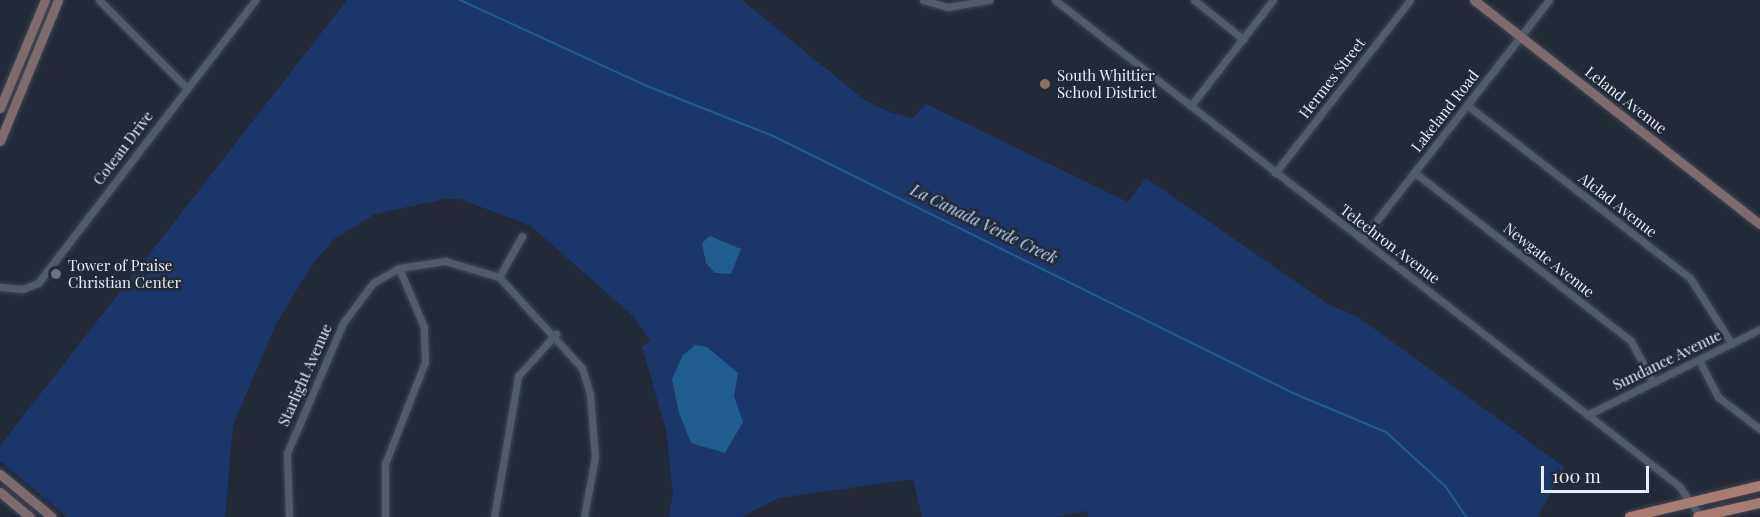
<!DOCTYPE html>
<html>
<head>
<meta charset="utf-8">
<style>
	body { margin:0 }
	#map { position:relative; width:1760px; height:517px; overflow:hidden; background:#222937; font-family:"Playfair Display",serif }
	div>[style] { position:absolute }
	.green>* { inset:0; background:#1b3669 }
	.water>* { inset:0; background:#1f5d91 }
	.stream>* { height:2px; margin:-1px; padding:0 1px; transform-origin:1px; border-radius:1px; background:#1f5d91 }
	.roads { filter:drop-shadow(0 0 2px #404752) drop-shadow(0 0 2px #404752) }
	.street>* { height:7px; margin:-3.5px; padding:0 3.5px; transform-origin:3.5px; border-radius:3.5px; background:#525b6b }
	.secondary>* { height:9px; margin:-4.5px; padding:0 4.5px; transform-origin:4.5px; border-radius:4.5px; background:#7e6b6e }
	.primary>* { height:10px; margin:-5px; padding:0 5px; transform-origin:5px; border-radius:5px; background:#aa7b72 }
	.dots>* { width:16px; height:16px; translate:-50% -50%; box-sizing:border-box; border:3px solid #222937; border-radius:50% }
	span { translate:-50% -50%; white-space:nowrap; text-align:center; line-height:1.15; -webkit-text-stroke:5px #222937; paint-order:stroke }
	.poi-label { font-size:15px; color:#e8eef7 }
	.left { translate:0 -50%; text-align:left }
	.street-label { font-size:15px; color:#e8eef7 }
	.water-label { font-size:16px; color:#bdddfb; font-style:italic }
	.scale { position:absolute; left:1541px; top:466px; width:108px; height:27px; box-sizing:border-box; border:3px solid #e8eef7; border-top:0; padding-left:8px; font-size:18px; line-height:21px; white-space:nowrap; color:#e8eef7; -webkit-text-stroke:4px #222937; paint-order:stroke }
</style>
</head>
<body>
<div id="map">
	<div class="green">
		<i style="clip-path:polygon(347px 0,742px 0,863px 99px,889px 112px,913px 118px,926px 104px,1128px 202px,1146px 178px,1331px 306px,1357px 316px,1564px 467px,1538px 517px,1088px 517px,1087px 511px,1055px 517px,922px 517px,913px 479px,779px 498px,741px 517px,669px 517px,673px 491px,666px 430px,642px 347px,650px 340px,633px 316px,531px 226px,460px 199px,445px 199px,375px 214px,333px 240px,312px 265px,276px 324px,233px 425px,225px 517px,67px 517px,0 461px,0 446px)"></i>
	</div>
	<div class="water">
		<i style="clip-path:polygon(710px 236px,741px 249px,731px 274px,715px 273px,706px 263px,702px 243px)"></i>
		<i style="clip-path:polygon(695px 345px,707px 347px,738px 373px,734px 396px,743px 422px,725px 453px,691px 443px,679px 413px,672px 379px,683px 355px)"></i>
	</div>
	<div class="stream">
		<i style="left:460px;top:0;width:206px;rotate:24.7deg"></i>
		<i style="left:647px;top:86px;width:136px;rotate:21.6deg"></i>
		<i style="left:773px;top:136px;width:582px;rotate:26.3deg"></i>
		<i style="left:1295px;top:394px;width:99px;rotate:22.7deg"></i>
		<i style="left:1386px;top:432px;width:81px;rotate:42.5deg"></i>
		<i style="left:1446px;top:487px;width:36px;rotate:56deg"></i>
	</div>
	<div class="roads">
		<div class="street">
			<i style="left:99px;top:0;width:124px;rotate:45deg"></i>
			<i style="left:923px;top:0;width:26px;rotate:16deg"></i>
			<i style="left:948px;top:7px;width:42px;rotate:-9.7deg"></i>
			<i style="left:1055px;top:0;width:791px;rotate:37.91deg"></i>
			<i style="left:1679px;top:486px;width:37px;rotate:55deg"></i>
			<i style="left:1194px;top:0;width:63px;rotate:38.5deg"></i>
			<i style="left:1192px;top:104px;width:132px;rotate:-52.1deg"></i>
			<i style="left:1467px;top:105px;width:282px;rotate:37.8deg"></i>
			<i style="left:1690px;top:278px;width:78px;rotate:57.5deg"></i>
			<i style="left:1414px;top:172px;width:275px;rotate:37.9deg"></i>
			<i style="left:1631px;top:341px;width:47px;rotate:61.8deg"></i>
			<i style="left:1275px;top:173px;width:219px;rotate:-52deg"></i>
			<i style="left:1363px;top:238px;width:302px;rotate:-52deg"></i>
			<i style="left:499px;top:277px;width:47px;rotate:-60.7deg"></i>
			<i style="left:0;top:287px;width:23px;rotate:5deg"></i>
			<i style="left:23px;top:289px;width:16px;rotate:-22deg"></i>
			<i style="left:38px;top:283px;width:357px;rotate:-52.5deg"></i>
			<i style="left:1699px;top:360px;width:42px;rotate:62.8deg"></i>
			<i style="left:1718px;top:397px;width:53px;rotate:37.3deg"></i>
			<i style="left:1587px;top:415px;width:193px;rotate:-26.4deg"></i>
			<i style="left:289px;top:517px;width:64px;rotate:-91.8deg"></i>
			<i style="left:287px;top:453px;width:142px;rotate:-66.7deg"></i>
			<i style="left:343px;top:323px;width:50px;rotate:-53.1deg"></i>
			<i style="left:373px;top:283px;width:30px;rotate:-30deg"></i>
			<i style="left:399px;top:268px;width:47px;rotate:-8.7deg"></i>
			<i style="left:445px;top:261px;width:56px;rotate:16.5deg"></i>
			<i style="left:499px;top:277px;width:123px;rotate:47.6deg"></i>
			<i style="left:582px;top:368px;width:27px;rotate:73deg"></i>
			<i style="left:590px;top:394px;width:63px;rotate:85.5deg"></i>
			<i style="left:595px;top:457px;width:61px;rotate:100.4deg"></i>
			<i style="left:385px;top:517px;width:53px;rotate:-90deg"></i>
			<i style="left:385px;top:464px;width:110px;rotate:-68.6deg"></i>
			<i style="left:425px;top:362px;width:35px;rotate:-92deg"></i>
			<i style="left:424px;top:327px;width:64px;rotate:-113deg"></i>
			<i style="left:494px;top:517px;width:143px;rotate:-80.3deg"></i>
			<i style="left:518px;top:376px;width:57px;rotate:-47.9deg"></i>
		</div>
		<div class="secondary">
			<i style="left:1474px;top:0;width:363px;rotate:38.1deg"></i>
			<i style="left:0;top:108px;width:117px;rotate:-67.4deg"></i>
			<i style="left:0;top:141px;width:152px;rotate:-67.6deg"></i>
			<i style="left:0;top:474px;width:67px;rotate:39.6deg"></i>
			<i style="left:0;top:492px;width:39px;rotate:40deg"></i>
		</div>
		<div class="primary">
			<i style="left:1630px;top:517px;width:134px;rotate:-13.4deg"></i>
			<i style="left:1698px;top:517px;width:64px;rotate:-12.7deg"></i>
		</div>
	</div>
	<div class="dots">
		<i style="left:1045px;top:84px;background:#8d6e63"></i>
		<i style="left:56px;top:274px;background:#6b7280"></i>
	</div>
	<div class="poi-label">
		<span class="left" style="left:1057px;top:84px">South Whittier<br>School District</span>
		<span class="left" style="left:68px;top:274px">Tower of Praise<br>Christian Center</span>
	</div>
	<div class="street-label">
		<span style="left:1332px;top:78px;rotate:-52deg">Hermes Street</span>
		<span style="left:1626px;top:100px;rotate:38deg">Leland Avenue</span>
		<span style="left:1445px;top:111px;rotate:-52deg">Lakeland Road</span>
		<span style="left:123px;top:148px;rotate:-53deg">Coteau Drive</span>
		<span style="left:1618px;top:205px;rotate:38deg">Alclad Avenue</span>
		<span style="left:1390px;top:244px;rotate:37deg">Telechron Avenue</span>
		<span style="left:1549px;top:260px;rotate:38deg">Newgate Avenue</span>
		<span style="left:1667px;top:360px;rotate:-26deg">Sundance Avenue</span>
		<span style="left:305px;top:375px;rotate:-66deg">Starlight Avenue</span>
	</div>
	<div class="water-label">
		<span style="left:984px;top:224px;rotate:26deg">La Canada Verde Creek</span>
	</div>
	<div class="scale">100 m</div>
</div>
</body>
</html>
